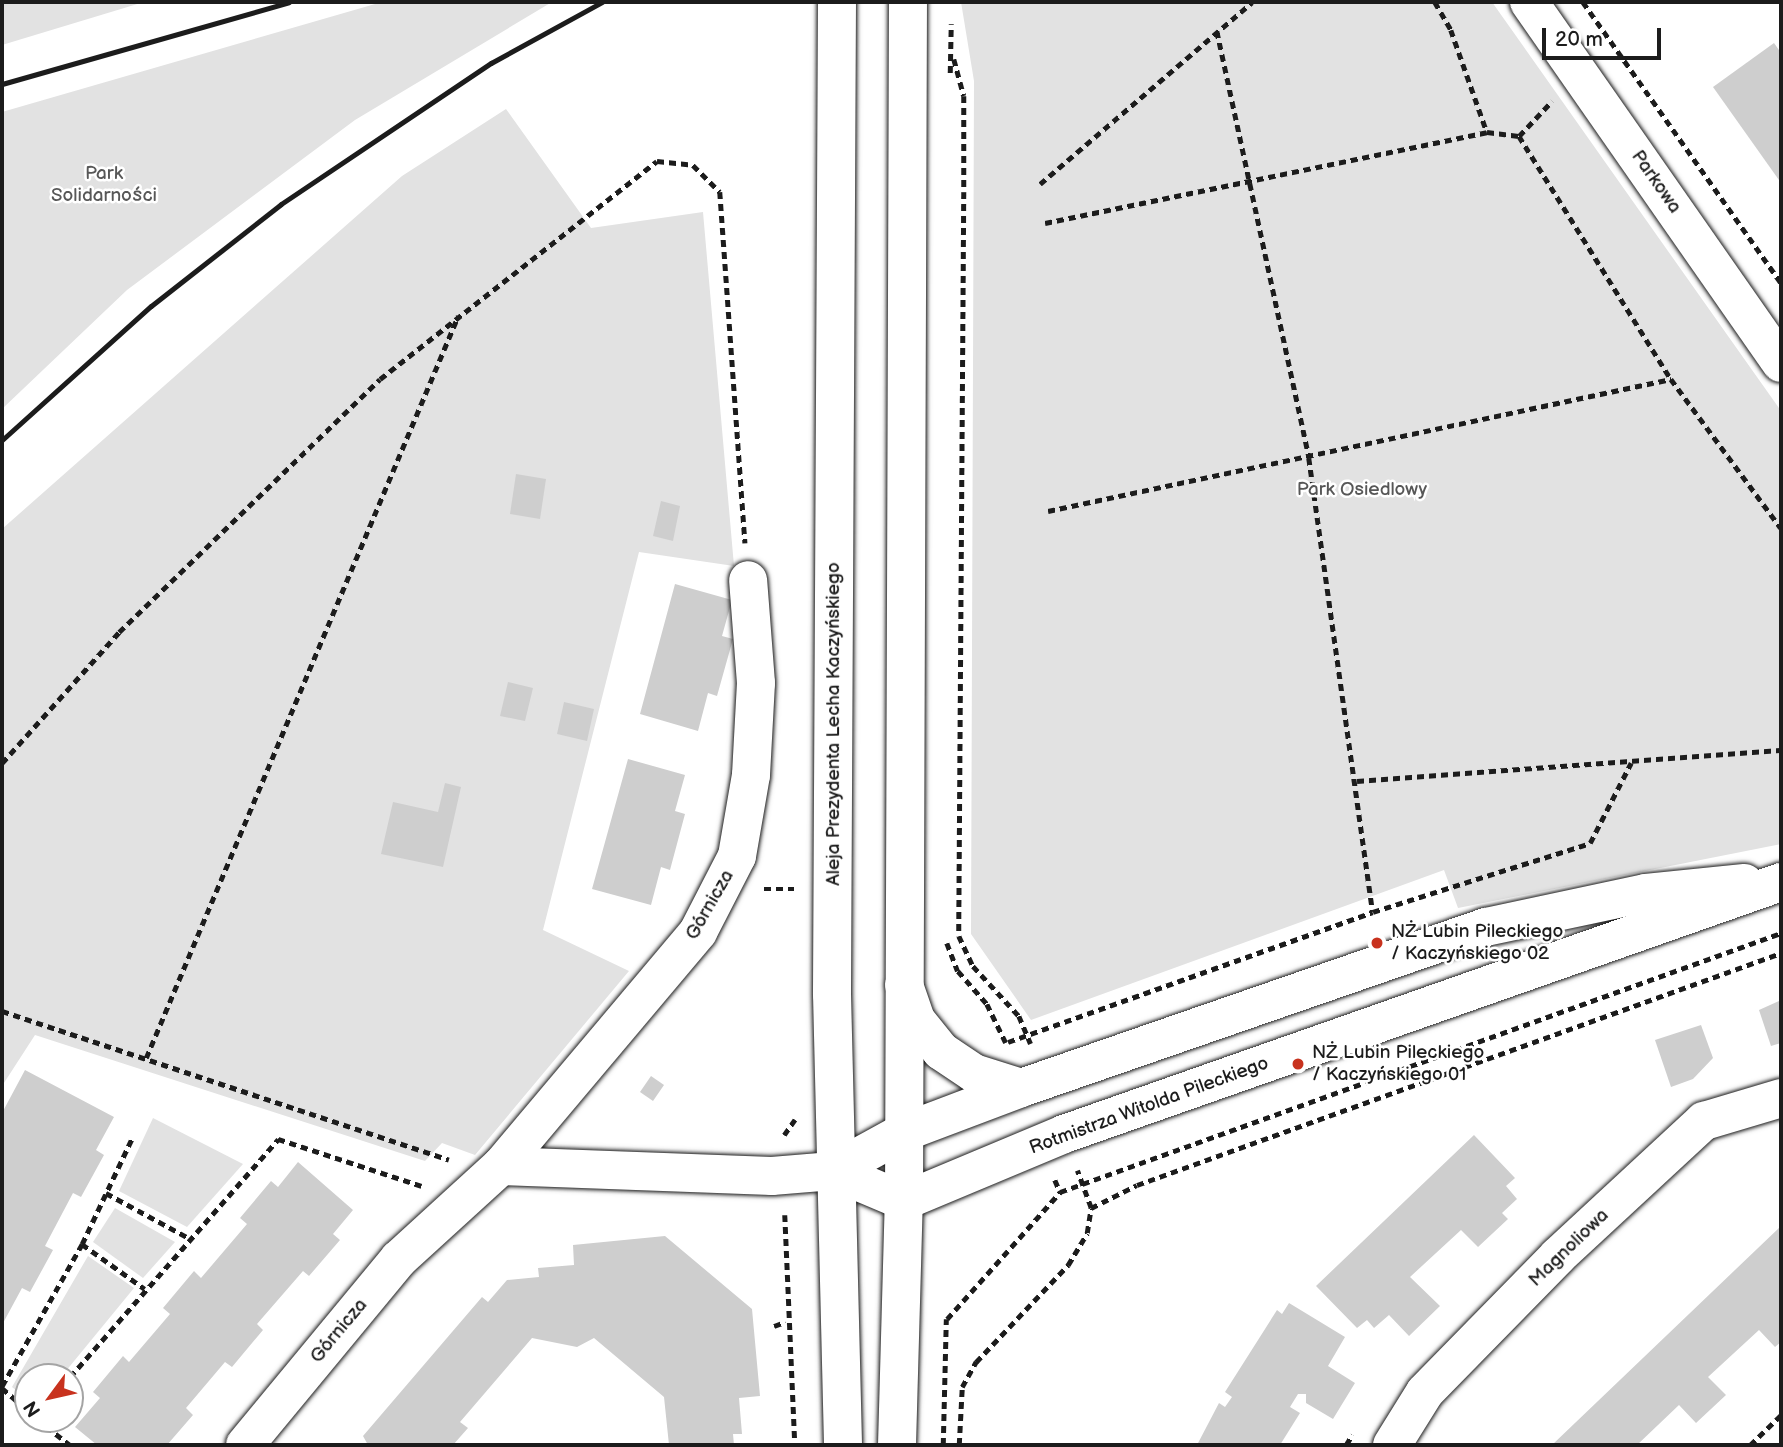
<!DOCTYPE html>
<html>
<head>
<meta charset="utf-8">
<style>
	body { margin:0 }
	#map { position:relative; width:1783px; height:1447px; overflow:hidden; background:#fff; font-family:"Balsamiq Sans",sans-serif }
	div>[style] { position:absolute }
	.green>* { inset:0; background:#e2e2e2 }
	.building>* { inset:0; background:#cecece }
	.path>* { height:4.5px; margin-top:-2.25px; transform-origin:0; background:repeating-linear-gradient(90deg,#1c1c1c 0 7px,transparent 0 12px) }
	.roads { filter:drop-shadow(0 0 2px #1c1c1c) drop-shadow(0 0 2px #1c1c1c) }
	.minor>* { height:38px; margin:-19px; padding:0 19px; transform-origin:19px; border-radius:19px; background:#fff }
	.tertiary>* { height:38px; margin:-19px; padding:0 19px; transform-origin:19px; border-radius:19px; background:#fff }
	.secondary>* { height:38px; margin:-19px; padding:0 19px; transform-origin:19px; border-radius:19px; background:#fff }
	.rail>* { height:5px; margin:-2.5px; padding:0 2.5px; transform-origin:2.5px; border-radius:2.5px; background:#1c1c1c }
	.dots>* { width:19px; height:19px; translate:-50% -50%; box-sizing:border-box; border:4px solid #fff; border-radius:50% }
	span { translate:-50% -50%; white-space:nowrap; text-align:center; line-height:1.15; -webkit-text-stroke:5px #fff; paint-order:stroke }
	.park-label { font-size:19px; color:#575757 }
	.street-label { font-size:19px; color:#1c1c1c }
	.poi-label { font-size:19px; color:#1c1c1c }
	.left { translate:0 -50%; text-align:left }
	.frame { position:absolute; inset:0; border:4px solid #1c1c1c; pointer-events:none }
	.north { position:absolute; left:14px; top:1363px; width:70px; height:70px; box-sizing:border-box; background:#fff; border:2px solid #a4a4a4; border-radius:50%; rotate:237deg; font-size:19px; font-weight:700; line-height:28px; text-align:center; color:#1c1c1c }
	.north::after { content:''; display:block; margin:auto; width:24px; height:32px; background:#c8321e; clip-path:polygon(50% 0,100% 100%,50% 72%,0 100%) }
	.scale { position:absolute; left:1542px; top:28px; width:119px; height:32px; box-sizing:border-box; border:4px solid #1c1c1c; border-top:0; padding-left:9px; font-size:21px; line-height:24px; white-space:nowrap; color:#1c1c1c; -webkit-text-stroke:5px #fff; paint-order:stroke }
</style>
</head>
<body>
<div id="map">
	<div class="green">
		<i style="clip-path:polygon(2px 2px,144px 2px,2px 45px)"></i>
		<i style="clip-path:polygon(382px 2px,552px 2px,355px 120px,127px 290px,2px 409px,2px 112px)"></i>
		<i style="clip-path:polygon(961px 2px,1492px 2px,1781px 411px,1781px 844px,1458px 908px,1444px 870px,1031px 1020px,971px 934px,974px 81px)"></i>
		<i style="clip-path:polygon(506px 109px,591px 228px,703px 212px,734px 566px,639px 552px,543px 930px,629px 971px,475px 1155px,442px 1143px,425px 1161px,35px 1035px,2px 1086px,2px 529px,402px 176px)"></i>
		<i style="clip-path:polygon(153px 1118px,243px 1164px,187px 1227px,119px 1191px)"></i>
		<i style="clip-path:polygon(115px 1208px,175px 1242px,143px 1278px,93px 1242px)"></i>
		<i style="clip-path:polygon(88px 1256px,134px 1288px,61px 1377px,28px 1377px,28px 1400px,12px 1387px)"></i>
	</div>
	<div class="building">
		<i style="clip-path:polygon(1774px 43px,1781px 53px,1781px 183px,1713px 87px)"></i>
		<i style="clip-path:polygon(516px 474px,546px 479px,540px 519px,510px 514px)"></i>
		<i style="clip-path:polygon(661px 501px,680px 506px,673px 541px,653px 536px)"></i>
		<i style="clip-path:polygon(675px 584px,732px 600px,722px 636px,733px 639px,717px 696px,708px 693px,698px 731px,640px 714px)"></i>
		<i style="clip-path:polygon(508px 682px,533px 688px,525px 721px,500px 716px)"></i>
		<i style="clip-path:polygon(564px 702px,594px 709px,587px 741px,557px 734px)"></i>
		<i style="clip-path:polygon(628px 759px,685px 775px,675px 811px,685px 814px,670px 870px,661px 867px,651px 905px,592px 889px)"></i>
		<i style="clip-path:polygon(445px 783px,461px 787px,443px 867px,381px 854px,393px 802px,438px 812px)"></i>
		<i style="clip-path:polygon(1779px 1001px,1781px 1043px,1771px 1046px,1759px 1010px)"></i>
		<i style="clip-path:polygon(1701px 1025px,1713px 1058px,1693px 1079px,1671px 1087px,1655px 1040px)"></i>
		<i style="clip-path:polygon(25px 1070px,114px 1117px,96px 1150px,104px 1155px,81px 1197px,73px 1193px,45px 1246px,53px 1250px,30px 1292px,22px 1288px,2px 1325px,2px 1113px)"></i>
		<i style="clip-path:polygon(651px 1076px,664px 1085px,653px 1101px,640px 1092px)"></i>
		<i style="clip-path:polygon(1474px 1135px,1515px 1178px,1506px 1186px,1517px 1199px,1502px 1213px,1508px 1219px,1478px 1247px,1461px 1230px,1410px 1277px,1440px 1306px,1409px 1336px,1389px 1315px,1374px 1328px,1367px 1320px,1357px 1328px,1316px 1286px)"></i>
		<i style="clip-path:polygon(298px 1162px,353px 1210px,333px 1234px,340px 1240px,309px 1276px,303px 1271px,257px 1324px,263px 1330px,232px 1367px,225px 1362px,186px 1408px,193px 1415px,167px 1445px,97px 1445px,75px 1427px,100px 1398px,93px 1392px,123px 1356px,129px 1362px,170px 1314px,163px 1308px,194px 1271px,201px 1278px,247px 1224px,240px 1218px,271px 1181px,278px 1187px)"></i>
		<i style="clip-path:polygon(1781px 1226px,1781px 1342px,1775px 1347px,1759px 1330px,1708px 1377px,1726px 1395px,1696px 1423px,1679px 1405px,1637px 1445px,1552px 1445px)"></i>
		<i style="clip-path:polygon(665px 1236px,752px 1309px,760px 1396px,739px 1398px,742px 1434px,733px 1434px,734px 1445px,669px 1445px,664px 1397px,594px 1338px,577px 1347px,532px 1338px,460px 1422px,468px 1428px,453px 1445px,368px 1445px,363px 1436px,482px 1297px,488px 1302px,507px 1280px,539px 1277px,538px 1268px,574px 1265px,573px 1245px)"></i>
		<i style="clip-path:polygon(1289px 1303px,1345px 1337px,1328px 1366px,1355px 1383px,1333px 1419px,1306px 1403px,1306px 1394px,1298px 1394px,1290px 1407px,1300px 1413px,1280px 1445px,1197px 1445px,1219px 1403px,1225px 1407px,1232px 1397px,1225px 1392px,1277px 1310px,1282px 1314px)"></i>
	</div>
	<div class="path">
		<i style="left:1435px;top:2px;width:32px;rotate:60deg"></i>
		<i style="left:1451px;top:30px;width:108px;rotate:70.6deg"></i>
		<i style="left:1487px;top:132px;width:32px;rotate:7deg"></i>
		<i style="left:1519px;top:136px;width:287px;rotate:58deg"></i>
		<i style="left:1671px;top:379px;width:185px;rotate:53.6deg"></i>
		<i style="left:1583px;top:2px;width:344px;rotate:54.8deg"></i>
		<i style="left:1217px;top:31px;width:437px;rotate:77.8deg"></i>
		<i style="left:1309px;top:458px;width:458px;rotate:82deg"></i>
		<i style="left:1373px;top:912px;width:228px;rotate:-17.6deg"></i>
		<i style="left:1590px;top:843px;width:90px;rotate:-62.9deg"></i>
		<i style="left:954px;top:59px;width:38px;rotate:75deg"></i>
		<i style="left:964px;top:96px;width:96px;rotate:90deg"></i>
		<i style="left:964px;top:192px;width:744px;rotate:90.39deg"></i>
		<i style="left:959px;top:936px;width:33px;rotate:65deg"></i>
		<i style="left:973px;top:966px;width:68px;rotate:47.4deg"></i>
		<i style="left:1019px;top:1016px;width:30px;rotate:67deg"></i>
		<i style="left:950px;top:73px;width:49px;rotate:-88.8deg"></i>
		<i style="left:1519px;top:136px;width:48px;rotate:-46.7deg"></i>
		<i style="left:1040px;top:184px;width:279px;rotate:-40.6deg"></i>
		<i style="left:1045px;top:223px;width:451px;rotate:-11.6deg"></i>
		<i style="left:1048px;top:511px;width:637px;rotate:-11.96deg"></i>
		<i style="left:2px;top:763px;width:176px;rotate:-48.2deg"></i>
		<i style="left:119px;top:632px;width:363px;rotate:-44.1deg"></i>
		<i style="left:380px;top:379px;width:352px;rotate:-38.2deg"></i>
		<i style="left:657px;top:161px;width:36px;rotate:6deg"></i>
		<i style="left:693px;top:165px;width:38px;rotate:45deg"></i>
		<i style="left:720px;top:192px;width:352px;rotate:85.9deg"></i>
		<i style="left:1357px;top:781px;width:425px;rotate:-4.2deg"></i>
		<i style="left:764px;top:889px;width:30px"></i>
		<i style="left:947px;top:943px;width:30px;rotate:69deg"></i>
		<i style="left:958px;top:971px;width:44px;rotate:48.7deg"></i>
		<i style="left:987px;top:1004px;width:43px;rotate:64deg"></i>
		<i style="left:2px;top:1011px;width:471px;rotate:18.4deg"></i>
		<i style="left:1008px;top:1042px;width:387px;rotate:-19.6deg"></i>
		<i style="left:146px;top:1058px;width:805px;rotate:-67.19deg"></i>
		<i style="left:784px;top:1135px;width:19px;rotate:-55deg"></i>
		<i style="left:1055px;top:1180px;width:13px;rotate:67deg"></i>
		<i style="left:106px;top:1193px;width:94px;rotate:28.5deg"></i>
		<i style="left:1091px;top:1208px;width:51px;rotate:-26.6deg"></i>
		<i style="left:1137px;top:1185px;width:685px;rotate:-19.81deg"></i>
		<i style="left:785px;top:1215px;width:230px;rotate:87.5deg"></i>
		<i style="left:82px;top:1244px;width:77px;rotate:35.5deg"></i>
		<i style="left:947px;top:1319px;width:170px;rotate:-48.3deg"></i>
		<i style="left:1060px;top:1192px;width:766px;rotate:-19.76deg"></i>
		<i style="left:774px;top:1326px;width:12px;rotate:-20deg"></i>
		<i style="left:70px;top:1377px;width:316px;rotate:-48.8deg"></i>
		<i style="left:278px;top:1139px;width:151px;rotate:18.1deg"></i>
		<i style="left:2px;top:1386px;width:163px;rotate:-60.6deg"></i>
		<i style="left:82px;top:1244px;width:117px;rotate:-64.7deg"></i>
		<i style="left:2px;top:1388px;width:35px;rotate:41deg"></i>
		<i style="left:37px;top:1419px;width:42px;rotate:38.2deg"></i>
		<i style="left:943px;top:1445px;width:126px;rotate:-88.6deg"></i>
		<i style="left:959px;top:1445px;width:58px;rotate:-87deg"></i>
		<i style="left:962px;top:1387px;width:29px;rotate:-61deg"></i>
		<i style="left:976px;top:1362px;width:134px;rotate:-46.5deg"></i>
		<i style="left:1068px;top:1265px;width:37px;rotate:-59deg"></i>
		<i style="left:1087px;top:1233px;width:25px;rotate:-81deg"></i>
		<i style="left:1091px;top:1208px;width:40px;rotate:-110.2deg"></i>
		<i style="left:1346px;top:1445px;width:12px;rotate:-59deg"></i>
		<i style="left:1750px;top:1445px;width:43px;rotate:-44.1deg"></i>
	</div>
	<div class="roads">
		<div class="minor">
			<i style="left:1529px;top:2px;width:440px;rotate:55.1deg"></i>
			<i style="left:501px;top:1166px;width:306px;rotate:-49.9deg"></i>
			<i style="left:698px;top:932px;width:85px;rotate:-62.8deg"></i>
			<i style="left:737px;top:856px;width:82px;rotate:-80.2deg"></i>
			<i style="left:751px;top:775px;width:92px;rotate:-86.9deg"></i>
			<i style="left:756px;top:683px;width:103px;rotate:-94.4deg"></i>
			<i style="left:245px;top:1445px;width:241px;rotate:-50.4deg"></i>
			<i style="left:399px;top:1259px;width:138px;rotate:-42.4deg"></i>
			<i style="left:501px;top:1166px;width:271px;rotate:2.1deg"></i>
			<i style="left:772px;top:1176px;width:61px;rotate:-4.7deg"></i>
			<i style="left:1392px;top:1445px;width:62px;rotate:-58.1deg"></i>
			<i style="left:1425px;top:1392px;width:190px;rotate:-45.6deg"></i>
			<i style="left:1558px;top:1256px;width:199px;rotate:-42.8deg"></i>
			<i style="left:1704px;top:1121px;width:80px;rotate:-16.6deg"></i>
		</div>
		<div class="tertiary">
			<i style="left:904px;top:985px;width:37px;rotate:71deg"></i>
			<i style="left:916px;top:1020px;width:40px;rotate:51deg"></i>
			<i style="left:941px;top:1051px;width:40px;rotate:34deg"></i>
			<i style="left:974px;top:1073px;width:49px;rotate:17.7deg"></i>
			<i style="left:833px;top:1171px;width:77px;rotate:22.9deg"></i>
			<i style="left:904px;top:1201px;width:173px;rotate:-22.7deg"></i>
			<i style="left:1064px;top:1134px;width:760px;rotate:-19.36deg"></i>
			<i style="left:833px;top:1171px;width:79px;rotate:-28.8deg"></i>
			<i style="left:902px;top:1133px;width:127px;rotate:-20.7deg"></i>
			<i style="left:1021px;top:1088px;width:492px;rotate:-19.1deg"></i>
			<i style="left:1486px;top:927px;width:164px;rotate:-12deg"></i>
			<i style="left:1646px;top:893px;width:99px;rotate:-5.8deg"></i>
		</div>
		<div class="secondary">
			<i style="left:837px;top:2px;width:992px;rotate:90.29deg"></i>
			<i style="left:832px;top:994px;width:451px;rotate:88.6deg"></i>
			<i style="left:897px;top:1445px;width:244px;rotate:-88.4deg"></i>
			<i style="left:904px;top:1201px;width:1199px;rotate:-89.81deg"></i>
		</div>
	</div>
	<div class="rail">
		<i style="left:2px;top:84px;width:298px;rotate:-15.9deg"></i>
		<i style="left:2px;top:440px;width:200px;rotate:-42deg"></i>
		<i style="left:151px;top:306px;width:165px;rotate:-38.1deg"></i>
		<i style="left:281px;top:204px;width:253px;rotate:-33.9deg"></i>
		<i style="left:491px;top:63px;width:127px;rotate:-28.8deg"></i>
	</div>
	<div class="dots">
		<i style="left:1377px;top:943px;background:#c8321e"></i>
		<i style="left:1298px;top:1064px;background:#c8321e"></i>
	</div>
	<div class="park-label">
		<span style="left:104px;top:185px">Park<br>Solidarności</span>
		<span style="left:1362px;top:490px">Park Osiedlowy</span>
	</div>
	<div class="street-label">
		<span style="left:1656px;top:182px;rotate:55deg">Parkowa</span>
		<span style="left:834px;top:724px;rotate:-90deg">Aleja Prezydenta Lecha Kaczyńskiego</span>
		<span style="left:710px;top:905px;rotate:-60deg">Górnicza</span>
		<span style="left:1149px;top:1106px;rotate:-20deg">Rotmistrza Witolda Pileckiego</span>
		<span style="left:1569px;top:1248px;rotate:-44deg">Magnoliowa</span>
		<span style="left:339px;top:1331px;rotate:-50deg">Górnicza</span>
	</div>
	<div class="poi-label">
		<span class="left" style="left:1391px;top:943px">NŻ Lubin Pileckiego<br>/ Kaczyńskiego 02</span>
		<span class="left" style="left:1312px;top:1064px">NŻ Lubin Pileckiego<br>/ Kaczyńskiego 01</span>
	</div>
	<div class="frame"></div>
	<div class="north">N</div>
	<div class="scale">20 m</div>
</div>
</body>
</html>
